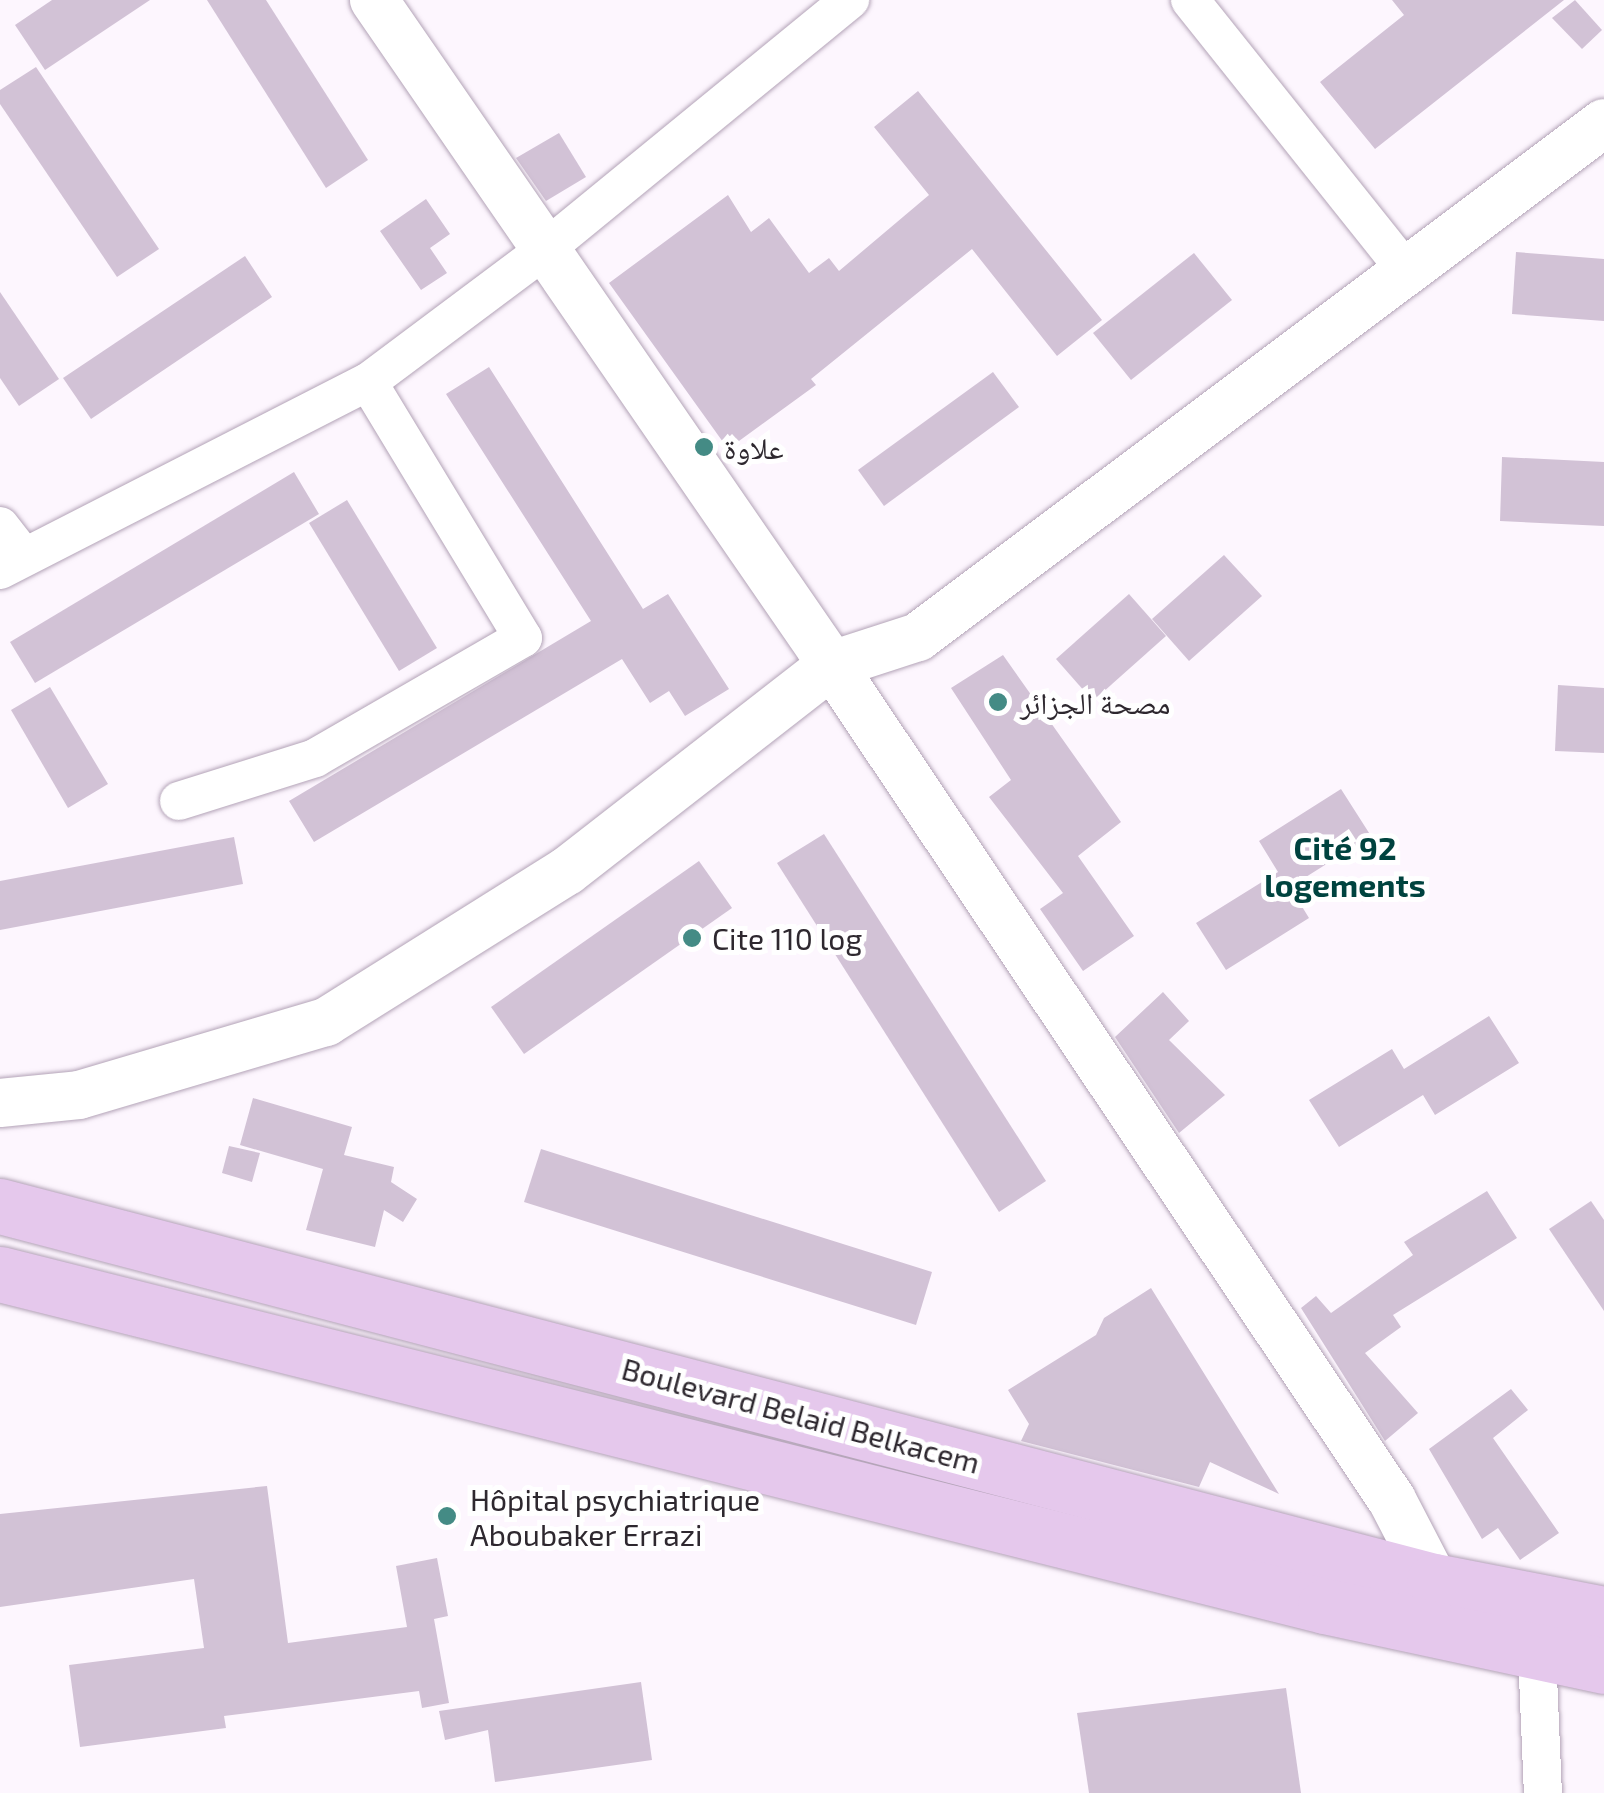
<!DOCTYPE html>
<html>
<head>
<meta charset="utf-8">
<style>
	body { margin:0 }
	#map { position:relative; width:1604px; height:1793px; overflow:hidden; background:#fdf6fe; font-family:"Exo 2","Noto Naskh Arabic",sans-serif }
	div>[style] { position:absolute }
	.building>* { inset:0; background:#d2c2d6 }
	.roads { filter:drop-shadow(0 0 2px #b3a3b7) drop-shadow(0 0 2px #b3a3b7) }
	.minor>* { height:38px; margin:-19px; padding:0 19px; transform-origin:19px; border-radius:19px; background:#fff }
	.tertiary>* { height:48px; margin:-24px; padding:0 24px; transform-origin:24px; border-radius:24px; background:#fff }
	.primary>* { height:55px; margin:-27.5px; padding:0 27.5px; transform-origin:27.5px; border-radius:27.5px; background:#e5c8ec }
	.dots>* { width:28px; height:28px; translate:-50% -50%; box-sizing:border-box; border:5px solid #fff; border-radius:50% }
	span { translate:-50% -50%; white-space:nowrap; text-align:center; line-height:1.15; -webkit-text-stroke:10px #fff; paint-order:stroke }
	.poi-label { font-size:30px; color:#2e282f }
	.left { translate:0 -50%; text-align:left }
	.street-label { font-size:30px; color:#2e282f }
	.neighbourhood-label { font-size:32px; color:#00433f; font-weight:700 }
</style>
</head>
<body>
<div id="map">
	<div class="building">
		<i style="clip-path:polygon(52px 0,150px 0,45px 70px,15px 25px)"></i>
		<i style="clip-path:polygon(207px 0,266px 0,368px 160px,326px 188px)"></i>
		<i style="clip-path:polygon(1392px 0,1564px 0,1375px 149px,1320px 82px,1404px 15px)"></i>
		<i style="clip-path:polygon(1575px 0,1602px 30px,1582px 49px,1552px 18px)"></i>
		<i style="clip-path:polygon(36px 67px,159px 249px,117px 277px,0 104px,0 90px)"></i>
		<i style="clip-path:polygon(918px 91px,1102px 320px,1057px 356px,972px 249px,811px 379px,816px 385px,728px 449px,609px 283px,728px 195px,751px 232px,769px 218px,809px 273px,829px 258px,839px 271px,929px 195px,874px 127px)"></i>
		<i style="clip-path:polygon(559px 133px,586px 177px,546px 201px,516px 158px)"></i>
		<i style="clip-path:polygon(426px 199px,450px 234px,430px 248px,447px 273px,421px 290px,380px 231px)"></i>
		<i style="clip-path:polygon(1516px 252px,1604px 259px,1604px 321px,1512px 314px)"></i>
		<i style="clip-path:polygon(1194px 253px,1232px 300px,1131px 380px,1093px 333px)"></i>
		<i style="clip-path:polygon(245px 256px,272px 297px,91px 419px,63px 378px)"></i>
		<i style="clip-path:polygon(0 292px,59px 379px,19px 406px,0 378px)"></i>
		<i style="clip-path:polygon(489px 367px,643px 609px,668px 594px,729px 689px,685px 716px,669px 691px,650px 703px,622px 659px,314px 842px,289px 801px,591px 621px,446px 394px)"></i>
		<i style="clip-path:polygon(993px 372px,1019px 407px,884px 506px,858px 470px)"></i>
		<i style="clip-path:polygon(1502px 457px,1604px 462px,1604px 526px,1500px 521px)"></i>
		<i style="clip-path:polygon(294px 472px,319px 514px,35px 683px,10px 642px)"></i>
		<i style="clip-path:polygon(347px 500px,437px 648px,399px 671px,309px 523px)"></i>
		<i style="clip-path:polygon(1224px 555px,1262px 596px,1189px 661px,1152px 619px)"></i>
		<i style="clip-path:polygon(1129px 594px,1166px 636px,1093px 701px,1056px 659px)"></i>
		<i style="clip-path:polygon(1003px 655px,1121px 822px,1078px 856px,1134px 936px,1083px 971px,1040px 909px,1063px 893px,989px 797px,1011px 780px,951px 688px)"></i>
		<i style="clip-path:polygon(1558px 685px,1604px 688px,1604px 753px,1555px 751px)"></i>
		<i style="clip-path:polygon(50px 687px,108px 784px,68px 808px,11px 710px)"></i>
		<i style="clip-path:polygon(1341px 789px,1371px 836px,1290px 887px,1309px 918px,1226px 970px,1196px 923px,1278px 872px,1259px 841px)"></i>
		<i style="clip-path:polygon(824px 834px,1046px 1181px,999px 1212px,777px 863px)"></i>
		<i style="clip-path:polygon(234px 837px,243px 884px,0 930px,0 881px)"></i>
		<i style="clip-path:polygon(699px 861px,732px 908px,524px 1054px,491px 1007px)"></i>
		<i style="clip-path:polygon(1163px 992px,1189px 1021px,1169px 1040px,1225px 1095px,1179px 1133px,1115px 1037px)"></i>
		<i style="clip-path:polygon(1489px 1016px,1519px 1063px,1435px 1115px,1423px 1095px,1339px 1147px,1309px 1100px,1392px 1049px,1404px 1069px)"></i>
		<i style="clip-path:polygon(253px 1098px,352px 1127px,344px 1155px,394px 1167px,391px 1182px,417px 1199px,403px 1222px,384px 1210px,375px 1247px,306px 1230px,323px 1169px,240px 1145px)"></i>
		<i style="clip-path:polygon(229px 1146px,260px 1153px,252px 1182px,222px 1173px)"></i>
		<i style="clip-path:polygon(541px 1149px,932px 1272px,916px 1325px,524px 1202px)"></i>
		<i style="clip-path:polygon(1487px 1191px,1517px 1238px,1393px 1315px,1401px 1327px,1365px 1353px,1418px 1413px,1385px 1441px,1301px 1308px,1316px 1296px,1331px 1313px,1413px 1255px,1404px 1242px)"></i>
		<i style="clip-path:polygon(1591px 1201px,1604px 1220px,1604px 1311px,1549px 1229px)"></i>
		<i style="clip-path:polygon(1151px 1288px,1279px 1494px,1210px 1462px,1199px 1487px,1021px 1441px,1029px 1424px,1008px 1390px,1096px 1335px,1104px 1318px)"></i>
		<i style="clip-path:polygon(1511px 1389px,1528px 1410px,1493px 1438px,1559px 1533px,1520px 1560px,1498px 1528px,1482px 1539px,1429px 1449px)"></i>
		<i style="clip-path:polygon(267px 1486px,288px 1643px,407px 1627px,396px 1566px,437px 1558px,448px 1616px,434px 1619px,449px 1703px,422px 1708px,419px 1691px,224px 1716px,226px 1728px,80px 1747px,69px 1665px,204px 1648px,194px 1579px,0 1607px,0 1514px)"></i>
		<i style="clip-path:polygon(641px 1682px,652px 1760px,495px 1782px,488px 1730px,445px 1740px,439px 1711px)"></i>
		<i style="clip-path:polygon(1286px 1688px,1301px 1793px,1089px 1793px,1077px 1713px)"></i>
	</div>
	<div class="roads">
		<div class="minor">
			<i style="left:1190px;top:0;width:347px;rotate:51.4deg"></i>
			<i style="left:0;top:526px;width:37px;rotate:52deg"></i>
			<i style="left:0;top:570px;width:413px;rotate:-27.1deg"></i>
			<i style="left:368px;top:382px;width:219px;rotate:-36.8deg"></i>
			<i style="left:543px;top:251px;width:397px;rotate:-39.3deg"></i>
			<i style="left:179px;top:801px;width:143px;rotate:-17.5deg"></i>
			<i style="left:315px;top:758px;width:240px;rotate:-30deg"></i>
			<i style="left:523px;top:638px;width:299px;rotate:-121.2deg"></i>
			<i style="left:1537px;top:1652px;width:141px;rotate:87.6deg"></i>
		</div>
		<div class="tertiary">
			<i style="left:374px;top:0;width:807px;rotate:55.44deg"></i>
			<i style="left:832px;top:665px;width:1005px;rotate:56.15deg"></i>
			<i style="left:1392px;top:1500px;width:91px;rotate:62.6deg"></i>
			<i style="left:1434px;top:1581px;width:27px;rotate:75deg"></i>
			<i style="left:0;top:1103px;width:79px;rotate:-5.8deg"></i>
			<i style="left:79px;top:1095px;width:258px;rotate:-16.5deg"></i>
			<i style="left:326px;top:1022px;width:284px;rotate:-32.1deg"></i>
			<i style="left:567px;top:871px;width:336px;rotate:-37.9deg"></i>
			<i style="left:832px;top:665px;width:90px;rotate:-18deg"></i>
			<i style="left:918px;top:637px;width:857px;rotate:-36.84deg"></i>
		</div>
		<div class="primary">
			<i style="left:0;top:1206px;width:1482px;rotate:14.66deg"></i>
			<i style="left:1434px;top:1581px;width:173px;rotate:11deg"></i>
			<i style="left:0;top:1274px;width:1366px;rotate:14.07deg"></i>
			<i style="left:1325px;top:1606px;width:285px;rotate:12.1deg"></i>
		</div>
	</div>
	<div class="dots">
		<i style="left:704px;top:447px;background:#448b85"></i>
		<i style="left:998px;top:702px;background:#448b85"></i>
		<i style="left:692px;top:938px;background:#448b85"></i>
		<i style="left:447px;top:1516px;background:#448b85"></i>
	</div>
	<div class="poi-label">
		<span class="left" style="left:724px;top:447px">علاوة</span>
		<span class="left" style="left:1020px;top:702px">مصحة الجزائر</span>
		<span class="left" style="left:712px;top:938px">Cite 110 log</span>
		<span class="left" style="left:470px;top:1516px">Hôpital psychiatrique<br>Aboubaker Errazi</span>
	</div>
	<div class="street-label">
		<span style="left:801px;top:1415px;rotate:15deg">Boulevard Belaid Belkacem</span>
	</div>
	<div class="neighbourhood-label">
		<span style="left:1345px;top:866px">Cité 92<br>logements</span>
	</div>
</div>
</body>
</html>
